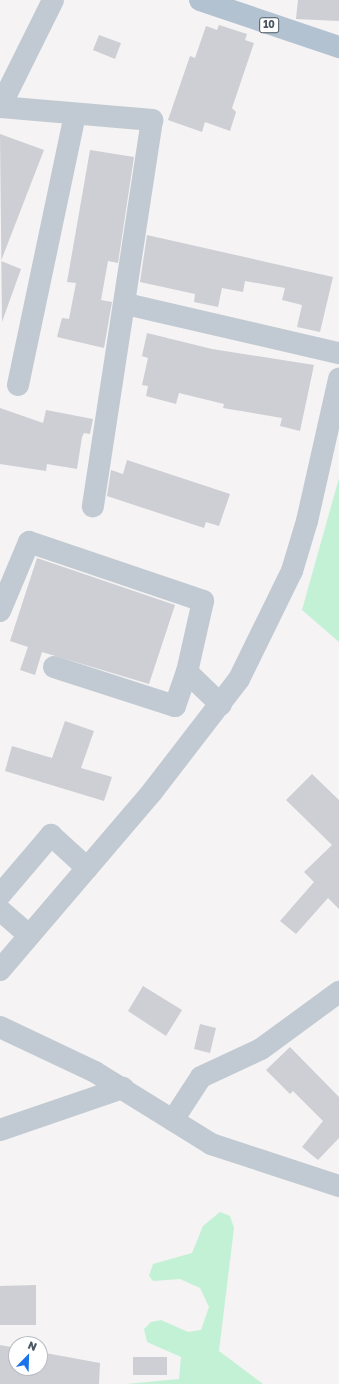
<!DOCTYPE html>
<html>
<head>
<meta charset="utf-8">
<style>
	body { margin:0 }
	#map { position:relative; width:339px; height:1384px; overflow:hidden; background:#f5f3f3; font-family:"Golos Text",sans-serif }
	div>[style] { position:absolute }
	.green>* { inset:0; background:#c3f1d5 }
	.building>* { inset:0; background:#cdcfd5 }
	.minor>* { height:22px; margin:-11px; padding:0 11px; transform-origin:11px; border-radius:11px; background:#c1cad2 }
	.major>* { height:22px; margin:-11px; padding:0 11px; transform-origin:11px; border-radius:11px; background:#b3c2d1 }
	span { translate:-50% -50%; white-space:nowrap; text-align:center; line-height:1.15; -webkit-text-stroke:4px #fff; paint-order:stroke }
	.shield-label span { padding:1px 3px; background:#fff; border:1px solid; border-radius:3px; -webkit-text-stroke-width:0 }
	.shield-label { font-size:10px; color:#4a5661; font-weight:700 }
	.north { position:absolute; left:8px; top:1336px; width:40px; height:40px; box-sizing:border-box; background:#fff; border:1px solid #b7bbc0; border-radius:50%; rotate:23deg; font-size:11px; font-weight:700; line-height:16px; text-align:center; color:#4a5661 }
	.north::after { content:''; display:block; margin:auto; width:14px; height:18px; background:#1a73e8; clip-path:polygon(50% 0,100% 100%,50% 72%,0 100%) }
</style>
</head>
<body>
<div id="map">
	<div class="green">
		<i style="clip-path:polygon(339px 478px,339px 642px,302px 610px)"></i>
		<i style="clip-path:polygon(220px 1212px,230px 1216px,234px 1228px,219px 1351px,263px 1384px,126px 1384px,179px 1379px,181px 1357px,147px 1342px,144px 1329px,151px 1322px,161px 1320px,188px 1332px,201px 1330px,209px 1307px,200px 1288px,180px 1279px,153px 1281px,149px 1276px,153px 1264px,192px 1253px,203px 1226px)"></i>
	</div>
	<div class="building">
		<i style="clip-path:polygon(298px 0,339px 0,339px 21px,296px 19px)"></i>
		<i style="clip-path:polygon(219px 25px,247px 34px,245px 40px,254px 43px,232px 108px,236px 112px,230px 131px,205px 122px,202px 132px,168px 120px,190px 56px,195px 58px,206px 26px,217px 30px)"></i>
		<i style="clip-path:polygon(99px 35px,121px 43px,115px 59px,93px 50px)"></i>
		<i style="clip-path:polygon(0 134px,44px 150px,1px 261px,21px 269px,2px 322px)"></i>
		<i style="clip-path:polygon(90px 150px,134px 157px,118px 263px,108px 261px,101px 300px,112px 302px,104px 348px,57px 337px,62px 318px,69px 319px,76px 283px,67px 282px)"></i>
		<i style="clip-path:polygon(147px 235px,333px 277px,320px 332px,297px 327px,302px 305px,282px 300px,285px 288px,245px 281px,243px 292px,222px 288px,218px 307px,194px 302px,195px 294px,140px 282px)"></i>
		<i style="clip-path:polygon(147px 333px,212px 349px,314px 365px,300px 431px,280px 426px,282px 418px,223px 408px,224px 404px,179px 393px,176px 404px,146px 396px,148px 386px,142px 385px,148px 358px,142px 356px)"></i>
		<i style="clip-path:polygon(0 408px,43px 423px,46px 410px,93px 419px,90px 434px,84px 433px,82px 437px,77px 469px,47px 464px,46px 471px,0 464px)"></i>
		<i style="clip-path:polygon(127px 460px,230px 494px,219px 526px,206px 522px,204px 528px,107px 496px,111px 470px,123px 474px)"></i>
		<i style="clip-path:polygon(37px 558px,175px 605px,149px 684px,42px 652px,35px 675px,20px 670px,28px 647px,10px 641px)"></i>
		<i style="clip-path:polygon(65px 721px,94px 731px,81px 768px,112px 777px,104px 801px,5px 771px,12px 746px,52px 758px)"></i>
		<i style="clip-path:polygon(312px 774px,339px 800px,339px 909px,328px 898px,296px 934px,280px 921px,314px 882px,304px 872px,332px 845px,286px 800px)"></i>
		<i style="clip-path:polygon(143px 986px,182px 1010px,166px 1036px,128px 1011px)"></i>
		<i style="clip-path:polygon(200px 1024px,216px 1028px,210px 1053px,194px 1049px)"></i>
		<i style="clip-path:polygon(290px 1047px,339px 1097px,339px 1138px,318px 1160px,302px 1147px,323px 1121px,293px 1091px,290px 1094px,266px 1070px)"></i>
		<i style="clip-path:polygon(36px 1285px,36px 1325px,0 1325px,0 1286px)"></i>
		<i style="clip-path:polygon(0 1345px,16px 1348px,16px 1368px,40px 1368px,40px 1352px,100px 1363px,99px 1384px,0 1384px)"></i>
		<i style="clip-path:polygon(133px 1357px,167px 1357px,167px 1375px,133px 1375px)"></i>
	</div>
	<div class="minor">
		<i style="left:0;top:107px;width:153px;rotate:4.9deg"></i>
		<i style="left:152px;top:120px;width:391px;rotate:98.7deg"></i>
		<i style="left:0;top:107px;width:119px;rotate:-63.6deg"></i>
		<i style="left:126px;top:304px;width:219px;rotate:13deg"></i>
		<i style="left:18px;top:385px;width:277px;rotate:-78.1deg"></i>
		<i style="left:0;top:611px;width:75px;rotate:-67.2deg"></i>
		<i style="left:29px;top:542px;width:184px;rotate:18.7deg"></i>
		<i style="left:203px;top:601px;width:73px;rotate:102.7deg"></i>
		<i style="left:187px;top:672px;width:47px;rotate:44.1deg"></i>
		<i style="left:54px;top:667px;width:127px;rotate:17.9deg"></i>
		<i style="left:175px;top:706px;width:36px;rotate:-71deg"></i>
		<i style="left:0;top:895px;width:79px;rotate:-49.6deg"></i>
		<i style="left:51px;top:835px;width:49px;rotate:42.5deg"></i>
		<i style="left:0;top:910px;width:38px;rotate:41deg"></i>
		<i style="left:0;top:970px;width:234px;rotate:-49.5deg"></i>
		<i style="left:152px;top:792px;width:143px;rotate:-52.4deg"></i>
		<i style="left:239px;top:679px;width:120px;rotate:-63.9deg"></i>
		<i style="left:292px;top:571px;width:52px;rotate:-73.3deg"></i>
		<i style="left:307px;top:521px;width:146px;rotate:-77.3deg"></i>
		<i style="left:0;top:1027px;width:105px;rotate:25.3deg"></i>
		<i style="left:95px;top:1072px;width:137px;rotate:31.8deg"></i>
		<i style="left:211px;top:1144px;width:135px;rotate:18.2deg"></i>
		<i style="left:173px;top:1120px;width:51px;rotate:-56.9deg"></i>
		<i style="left:201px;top:1077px;width:66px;rotate:-25deg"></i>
		<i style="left:261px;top:1049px;width:97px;rotate:-36.2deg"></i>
		<i style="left:0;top:1130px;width:130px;rotate:-18.9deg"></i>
	</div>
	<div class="major">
		<i style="left:200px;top:0;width:147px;rotate:18.7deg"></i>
	</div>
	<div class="shield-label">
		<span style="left:269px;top:25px">10</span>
	</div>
	<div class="north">N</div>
</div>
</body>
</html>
